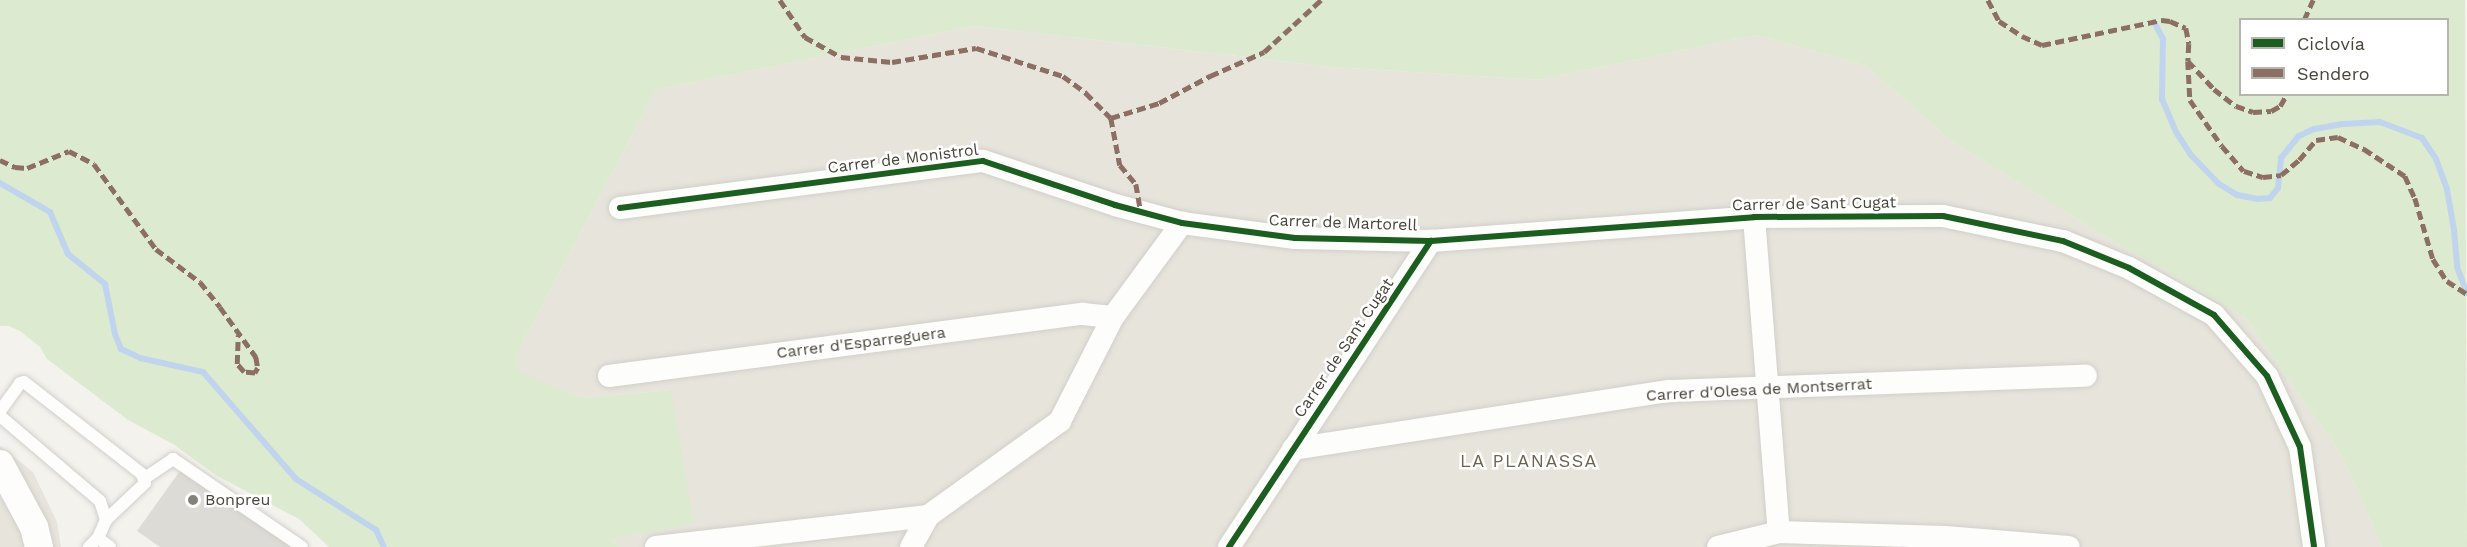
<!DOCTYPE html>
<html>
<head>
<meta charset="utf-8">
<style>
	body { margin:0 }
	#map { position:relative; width:2467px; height:547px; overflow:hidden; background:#f3f2ed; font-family:"Work Sans",sans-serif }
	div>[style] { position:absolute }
	.residential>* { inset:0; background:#e6e4db }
	.green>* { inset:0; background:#dcebcf }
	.stream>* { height:6px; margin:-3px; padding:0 3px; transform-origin:3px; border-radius:3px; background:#c1d4ee }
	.building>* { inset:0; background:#dcdbd5 }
	.roads { filter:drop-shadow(0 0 2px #d1cfca) drop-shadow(0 0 2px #d1cfca) }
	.service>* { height:12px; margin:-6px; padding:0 6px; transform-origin:6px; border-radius:6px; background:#fdfdfc }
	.minor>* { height:22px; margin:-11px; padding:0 11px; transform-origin:11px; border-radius:11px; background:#fdfdfc }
	.tertiary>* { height:28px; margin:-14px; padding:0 14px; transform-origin:14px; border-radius:14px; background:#fdfdfc }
	.quiet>* { height:4.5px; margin-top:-2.25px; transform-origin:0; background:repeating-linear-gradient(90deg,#8d6e63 0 9px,transparent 0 13.5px) }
	.cycleway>* { height:6px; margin:-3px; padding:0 3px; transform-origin:3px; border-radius:3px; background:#1b5e20 }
	.dots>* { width:16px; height:16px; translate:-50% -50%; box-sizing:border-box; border:3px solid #fff; border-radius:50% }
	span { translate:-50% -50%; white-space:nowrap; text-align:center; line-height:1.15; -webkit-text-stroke:5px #fff; paint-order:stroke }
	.street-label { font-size:16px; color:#484539 }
	.poi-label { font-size:16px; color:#484539 }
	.left { translate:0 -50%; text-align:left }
	.neighbourhood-label { font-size:18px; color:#6b6450; letter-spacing:1.5px }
	.legend { position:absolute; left:2239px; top:18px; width:210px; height:78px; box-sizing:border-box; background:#fff; border:2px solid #b6b5b0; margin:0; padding:8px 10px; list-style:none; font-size:18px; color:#484539 }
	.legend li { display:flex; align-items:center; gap:12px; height:30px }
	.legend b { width:30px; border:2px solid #b6b5b0 }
</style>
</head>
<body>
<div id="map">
	<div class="residential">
		<i style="clip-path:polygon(975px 26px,1332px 67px,1539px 80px,1756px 35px,1866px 66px,1951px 141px,2111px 240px,2244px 316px,2341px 454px,2382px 547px,620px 547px,609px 539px,671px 390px,583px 398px,519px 373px,519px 350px,656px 90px)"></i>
		<i style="clip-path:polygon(0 446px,33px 472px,57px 522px,61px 547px,0 547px)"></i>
	</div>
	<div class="green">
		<i style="clip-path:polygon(evenodd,0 0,2465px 0,2467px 547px,2382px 547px,2341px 454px,2244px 316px,2111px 240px,1951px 141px,1866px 66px,1756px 35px,1539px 80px,1332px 67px,975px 26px,656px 90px,519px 350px,519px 372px,583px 398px,671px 390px,694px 524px,609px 539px,620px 547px,329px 547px,299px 519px,217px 476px,173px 444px,128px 420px,47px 359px,40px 347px,20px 331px,9px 326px,0 326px,0 0,2240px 20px,2448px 20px,2448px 94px,2240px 94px,2240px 20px)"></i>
	</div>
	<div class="stream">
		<i style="left:2154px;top:22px;width:19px;rotate:62deg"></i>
		<i style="left:2163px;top:39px;width:60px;rotate:91deg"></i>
		<i style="left:2162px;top:99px;width:36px;rotate:67deg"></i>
		<i style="left:2176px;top:132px;width:27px;rotate:57deg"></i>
		<i style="left:2191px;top:155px;width:40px;rotate:46deg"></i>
		<i style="left:2219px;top:184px;width:21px;rotate:31deg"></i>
		<i style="left:2237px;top:195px;width:20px;rotate:11deg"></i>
		<i style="left:2257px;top:199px;width:13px;rotate:-4deg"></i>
		<i style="left:2270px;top:198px;width:13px;rotate:-51deg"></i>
		<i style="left:2278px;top:188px;width:30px;rotate:-84deg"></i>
		<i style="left:2281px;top:158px;width:28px;rotate:-51deg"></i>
		<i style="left:2299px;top:136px;width:17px;rotate:-25deg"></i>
		<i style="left:2314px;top:129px;width:29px;rotate:-10deg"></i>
		<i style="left:2343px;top:124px;width:37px;rotate:-3deg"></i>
		<i style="left:2380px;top:122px;width:45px;rotate:20.9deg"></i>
		<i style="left:2422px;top:138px;width:25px;rotate:56deg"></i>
		<i style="left:2436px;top:159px;width:32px;rotate:70deg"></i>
		<i style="left:2447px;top:189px;width:42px;rotate:80.3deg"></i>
		<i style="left:2454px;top:230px;width:37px;rotate:85deg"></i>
		<i style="left:2457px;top:267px;width:28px;rotate:69deg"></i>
		<i style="left:0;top:183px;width:58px;rotate:30.1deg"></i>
		<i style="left:50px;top:212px;width:46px;rotate:66.8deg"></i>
		<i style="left:68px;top:254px;width:48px;rotate:39deg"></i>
		<i style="left:105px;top:284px;width:51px;rotate:78.7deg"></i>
		<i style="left:115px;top:334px;width:16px;rotate:68deg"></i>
		<i style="left:121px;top:349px;width:21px;rotate:25deg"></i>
		<i style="left:140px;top:358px;width:65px;rotate:12.5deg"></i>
		<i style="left:203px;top:372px;width:142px;rotate:49deg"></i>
		<i style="left:296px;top:479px;width:95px;rotate:32.5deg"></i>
		<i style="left:376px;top:530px;width:19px;rotate:65deg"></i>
	</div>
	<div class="building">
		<i style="clip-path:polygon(182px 468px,291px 547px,160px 547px,137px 531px)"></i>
	</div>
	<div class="roads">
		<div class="service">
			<i style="left:0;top:411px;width:34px;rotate:-54deg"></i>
			<i style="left:20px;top:383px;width:4px;rotate:-14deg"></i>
			<i style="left:24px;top:382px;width:150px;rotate:37.9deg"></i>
			<i style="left:142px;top:474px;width:9px;rotate:72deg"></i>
			<i style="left:145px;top:483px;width:54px;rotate:136.5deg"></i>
			<i style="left:0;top:416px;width:131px;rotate:40.4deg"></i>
			<i style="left:100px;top:501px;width:20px;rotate:72deg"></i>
			<i style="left:106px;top:520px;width:20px;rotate:114deg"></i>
			<i style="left:98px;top:538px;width:13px;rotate:135deg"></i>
			<i style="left:145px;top:478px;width:34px;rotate:-34deg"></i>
			<i style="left:173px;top:459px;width:156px;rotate:34.3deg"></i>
			<i style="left:98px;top:538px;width:15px;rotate:37deg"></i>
		</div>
		<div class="minor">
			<i style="left:620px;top:208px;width:366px;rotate:-7.4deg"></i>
			<i style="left:983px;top:161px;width:139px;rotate:18.4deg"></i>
			<i style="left:1115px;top:205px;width:69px;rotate:15deg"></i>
			<i style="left:1182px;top:223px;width:114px;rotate:7.6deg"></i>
			<i style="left:1295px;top:238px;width:136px;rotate:1.3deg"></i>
			<i style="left:1754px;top:217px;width:316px;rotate:85.5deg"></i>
			<i style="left:609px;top:376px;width:478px;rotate:-7.5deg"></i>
			<i style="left:1083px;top:314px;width:30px;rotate:6deg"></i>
			<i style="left:1293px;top:449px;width:379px;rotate:-8.8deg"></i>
			<i style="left:1668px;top:391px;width:418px;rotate:-2.1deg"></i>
			<i style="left:656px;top:547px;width:274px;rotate:-6.5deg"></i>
			<i style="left:911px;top:547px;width:35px;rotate:-61deg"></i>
			<i style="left:928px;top:516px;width:163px;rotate:-35.7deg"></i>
			<i style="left:1060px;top:421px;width:117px;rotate:-63deg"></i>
			<i style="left:1113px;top:317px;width:117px;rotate:-53.7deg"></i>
			<i style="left:1229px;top:547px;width:367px;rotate:-56.6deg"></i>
			<i style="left:1431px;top:241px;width:324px;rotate:-4.2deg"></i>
			<i style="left:1754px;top:217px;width:189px;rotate:-0.3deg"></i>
			<i style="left:1943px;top:216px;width:123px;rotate:11.8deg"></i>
			<i style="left:2063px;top:241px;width:71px;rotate:22.2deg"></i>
			<i style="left:2129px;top:268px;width:97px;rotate:28.9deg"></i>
			<i style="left:2214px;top:315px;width:81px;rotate:49deg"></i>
			<i style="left:2267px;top:376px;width:78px;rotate:65.1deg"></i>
			<i style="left:2300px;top:447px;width:101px;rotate:82deg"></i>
			<i style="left:1718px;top:547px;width:63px;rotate:-13.8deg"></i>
			<i style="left:1779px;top:532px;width:166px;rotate:1.7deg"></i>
			<i style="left:1945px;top:537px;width:124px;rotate:4.6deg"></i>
		</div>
		<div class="tertiary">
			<i style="left:0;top:464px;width:72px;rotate:61.6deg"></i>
			<i style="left:34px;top:527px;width:21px;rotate:76deg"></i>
		</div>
	</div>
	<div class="quiet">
		<i style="left:780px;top:0;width:45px;rotate:56deg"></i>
		<i style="left:805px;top:37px;width:41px;rotate:29.1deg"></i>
		<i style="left:841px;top:57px;width:51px;rotate:5.6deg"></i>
		<i style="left:892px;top:62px;width:85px;rotate:-9.5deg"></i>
		<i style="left:976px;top:48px;width:91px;rotate:17.8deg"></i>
		<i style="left:1063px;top:76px;width:29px;rotate:36deg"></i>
		<i style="left:1086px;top:93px;width:35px;rotate:45deg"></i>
		<i style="left:1111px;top:118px;width:48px;rotate:79.2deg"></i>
		<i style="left:1120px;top:165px;width:25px;rotate:50deg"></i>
		<i style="left:1136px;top:184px;width:28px;rotate:80deg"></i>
		<i style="left:1988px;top:0;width:24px;rotate:62deg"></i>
		<i style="left:1999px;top:21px;width:27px;rotate:33deg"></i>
		<i style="left:2022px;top:36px;width:22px;rotate:24deg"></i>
		<i style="left:2042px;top:45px;width:123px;rotate:-11.8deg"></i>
		<i style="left:2162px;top:20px;width:8px;rotate:7deg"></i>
		<i style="left:2170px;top:21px;width:17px;rotate:24deg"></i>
		<i style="left:2186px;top:28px;width:16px;rotate:79deg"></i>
		<i style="left:2189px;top:44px;width:17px;rotate:93deg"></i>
		<i style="left:2188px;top:61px;width:38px;rotate:47deg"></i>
		<i style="left:2214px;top:89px;width:28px;rotate:38deg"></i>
		<i style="left:2236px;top:106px;width:18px;rotate:19deg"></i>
		<i style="left:2253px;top:112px;width:18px;rotate:-3deg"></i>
		<i style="left:2271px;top:111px;width:10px;rotate:-29deg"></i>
		<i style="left:2280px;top:106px;width:14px;rotate:-60deg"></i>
		<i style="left:2304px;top:20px;width:22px;rotate:-66deg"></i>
		<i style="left:2188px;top:61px;width:39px;rotate:87deg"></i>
		<i style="left:2190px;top:100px;width:56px;rotate:55.2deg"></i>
		<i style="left:2222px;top:146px;width:33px;rotate:49deg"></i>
		<i style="left:2244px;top:171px;width:20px;rotate:18deg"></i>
		<i style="left:2263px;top:177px;width:18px;rotate:-6deg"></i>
		<i style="left:2281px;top:175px;width:23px;rotate:-40deg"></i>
		<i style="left:2299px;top:160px;width:26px;rotate:-50deg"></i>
		<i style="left:2316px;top:140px;width:22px;rotate:-8deg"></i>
		<i style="left:2338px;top:137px;width:29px;rotate:25deg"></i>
		<i style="left:2364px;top:149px;width:49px;rotate:33.4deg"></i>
		<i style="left:2405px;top:176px;width:24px;rotate:66deg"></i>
		<i style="left:2415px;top:198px;width:64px;rotate:73.6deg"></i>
		<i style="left:2433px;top:259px;width:26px;rotate:58deg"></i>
		<i style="left:2447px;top:281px;width:24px;rotate:33deg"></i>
		<i style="left:1111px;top:118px;width:50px;rotate:-17.4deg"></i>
		<i style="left:1159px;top:103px;width:58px;rotate:-27.9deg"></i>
		<i style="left:1210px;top:76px;width:59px;rotate:-24deg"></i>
		<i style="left:1264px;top:52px;width:77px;rotate:-42.4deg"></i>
		<i style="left:0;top:160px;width:17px;rotate:25deg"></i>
		<i style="left:15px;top:167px;width:12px;rotate:5deg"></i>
		<i style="left:27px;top:168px;width:45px;rotate:-22deg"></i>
		<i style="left:69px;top:151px;width:28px;rotate:27deg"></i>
		<i style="left:94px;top:164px;width:105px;rotate:53.9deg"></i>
		<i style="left:156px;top:249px;width:55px;rotate:36.9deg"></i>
		<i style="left:200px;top:282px;width:32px;rotate:51deg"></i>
		<i style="left:220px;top:307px;width:62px;rotate:54.2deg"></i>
		<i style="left:256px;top:357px;width:11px;rotate:80deg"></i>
		<i style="left:258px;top:368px;width:6px;rotate:121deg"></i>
		<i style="left:255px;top:373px;width:11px;rotate:-175deg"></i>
		<i style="left:244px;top:372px;width:11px;rotate:-131deg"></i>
		<i style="left:237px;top:364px;width:29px;rotate:-88deg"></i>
	</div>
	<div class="cycleway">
		<i style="left:620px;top:208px;width:366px;rotate:-7.4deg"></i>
		<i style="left:983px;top:161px;width:139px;rotate:18.4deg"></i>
		<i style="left:1115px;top:205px;width:69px;rotate:15deg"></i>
		<i style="left:1182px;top:223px;width:114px;rotate:7.6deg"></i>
		<i style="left:1295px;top:238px;width:136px;rotate:1.3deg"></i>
		<i style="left:1229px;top:547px;width:367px;rotate:-56.6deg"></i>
		<i style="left:1431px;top:241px;width:324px;rotate:-4.2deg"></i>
		<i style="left:1754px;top:217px;width:189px;rotate:-0.3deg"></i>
		<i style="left:1943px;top:216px;width:123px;rotate:11.8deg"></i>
		<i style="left:2063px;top:241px;width:71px;rotate:22.2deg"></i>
		<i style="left:2129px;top:268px;width:97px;rotate:28.9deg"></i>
		<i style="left:2214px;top:315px;width:81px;rotate:49deg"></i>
		<i style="left:2267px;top:376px;width:78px;rotate:65.1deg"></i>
		<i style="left:2300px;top:447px;width:101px;rotate:82deg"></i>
	</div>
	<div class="dots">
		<i style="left:193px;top:500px;background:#848278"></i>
	</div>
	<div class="street-label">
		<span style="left:903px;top:159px;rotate:-7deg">Carrer de Monistrol</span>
		<span style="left:1814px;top:204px;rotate:-1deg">Carrer de Sant Cugat</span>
		<span style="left:1343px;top:223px;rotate:2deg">Carrer de Martorell</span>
		<span style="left:861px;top:343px;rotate:-7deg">Carrer d'Esparreguera</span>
		<span style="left:1344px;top:348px;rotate:-56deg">Carrer de Sant Cugat</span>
		<span style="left:1759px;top:390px;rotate:-3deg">Carrer d'Olesa de Montserrat</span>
	</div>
	<div class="poi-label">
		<span class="left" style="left:205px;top:500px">Bonpreu</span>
	</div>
	<div class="neighbourhood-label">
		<span style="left:1529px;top:461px">LA PLANASSA</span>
	</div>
	<ul class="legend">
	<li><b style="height:8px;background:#1b5e20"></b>Ciclovía</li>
	<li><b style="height:8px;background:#8d6e63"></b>Sendero</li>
	</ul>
</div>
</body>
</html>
